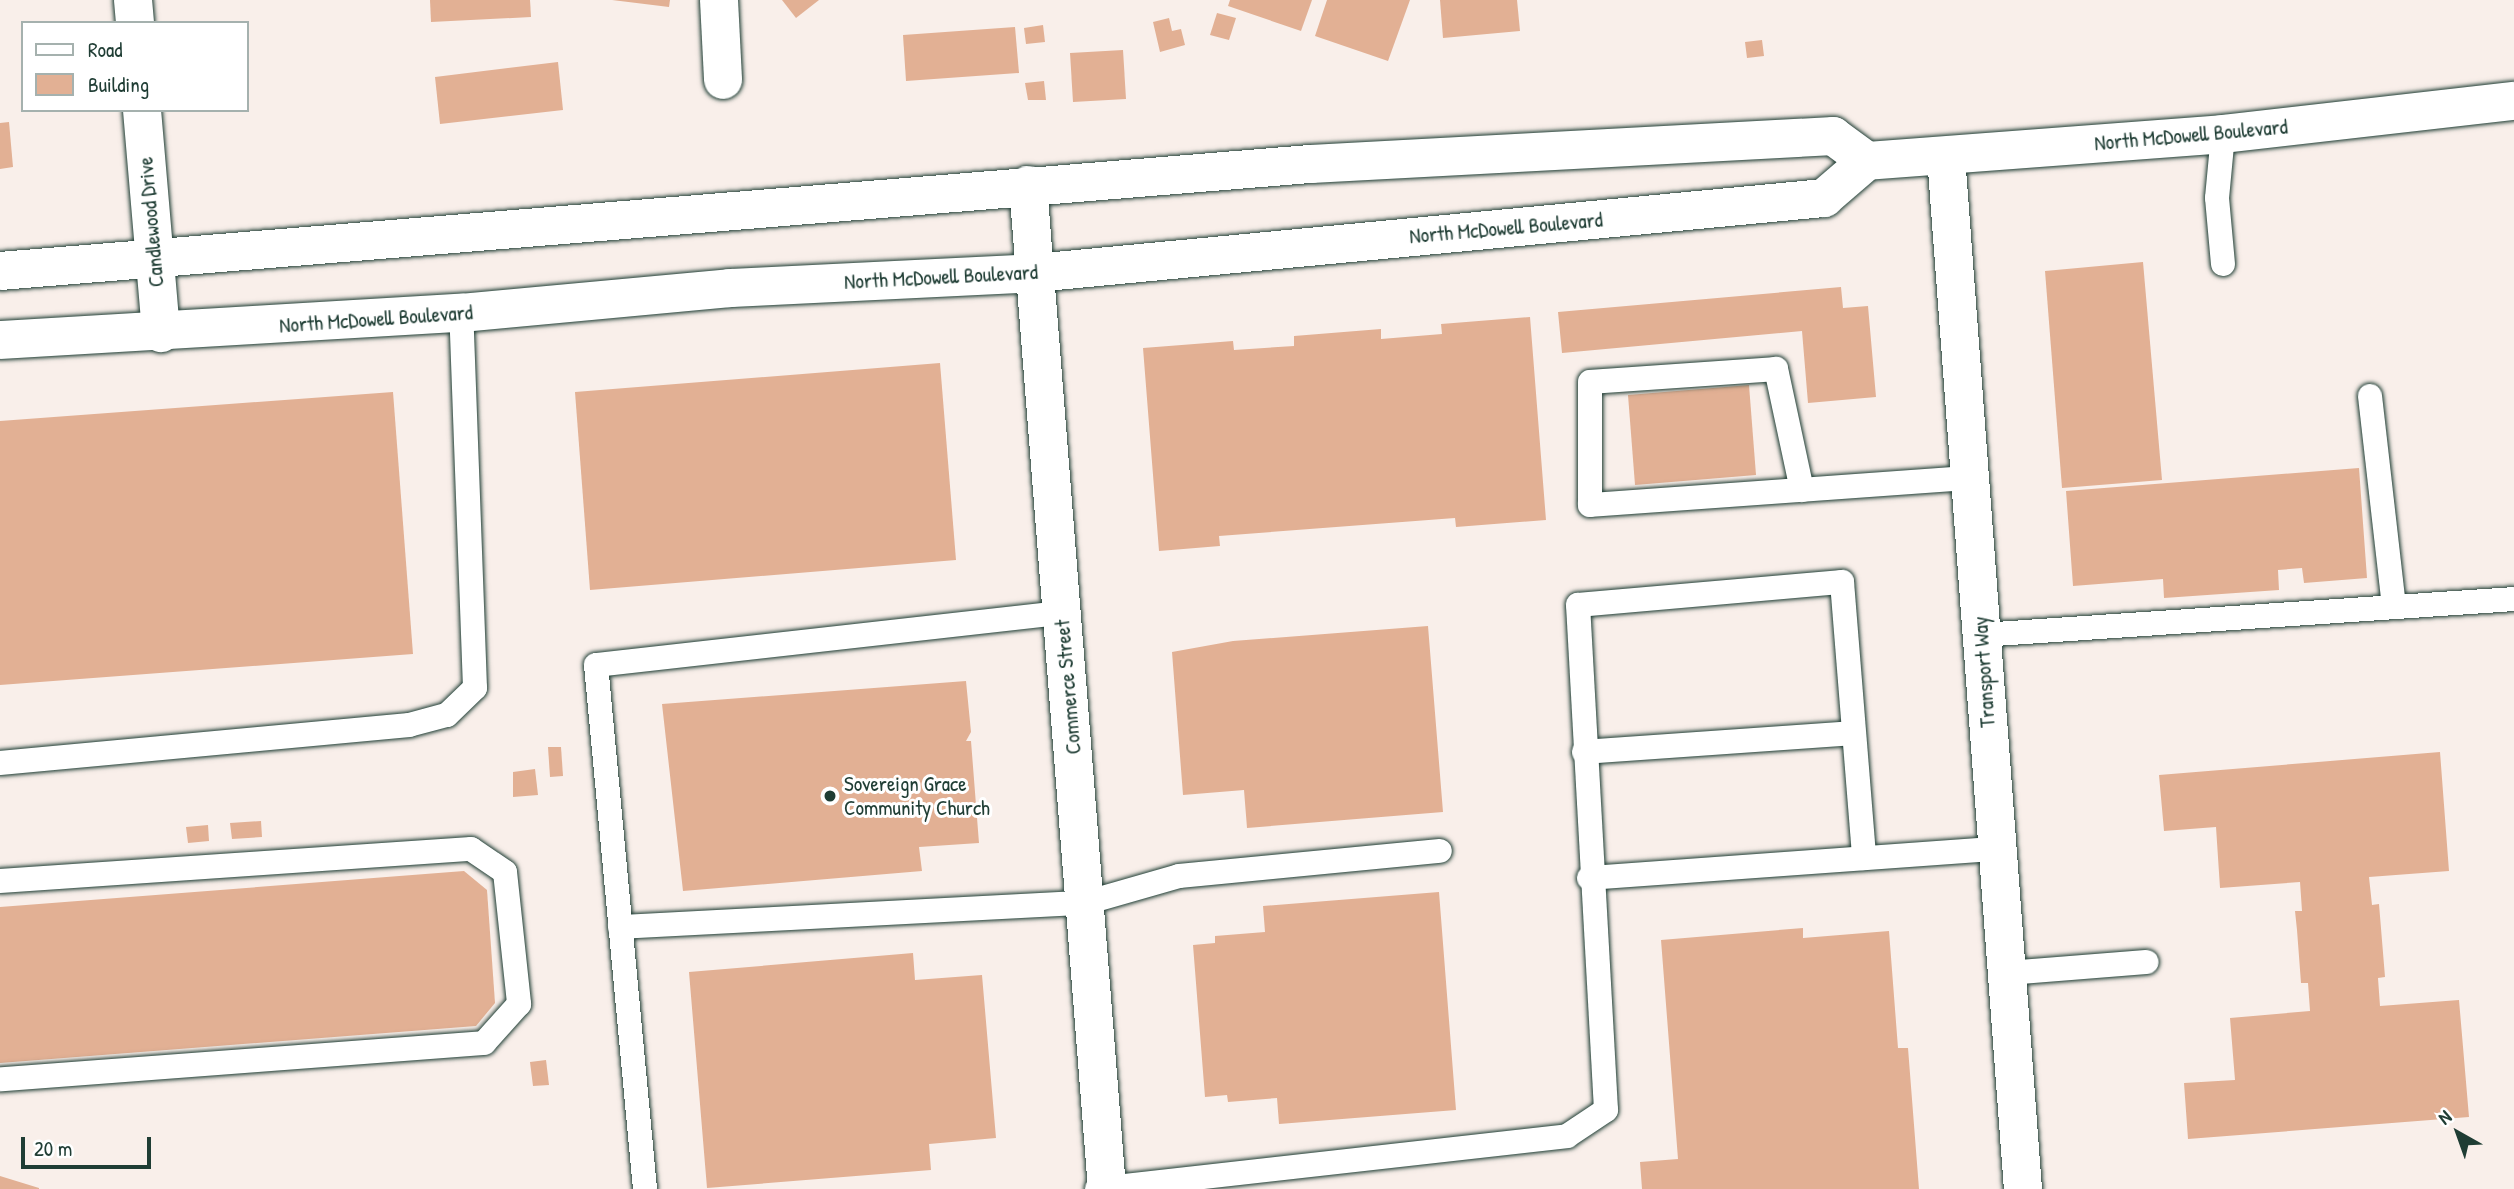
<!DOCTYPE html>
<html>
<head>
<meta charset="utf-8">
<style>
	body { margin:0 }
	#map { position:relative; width:2514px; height:1189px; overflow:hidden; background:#f9efea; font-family:"Patrick Hand",sans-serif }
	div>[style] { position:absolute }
	.building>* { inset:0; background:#e2b094 }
	.roads { filter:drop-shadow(0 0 2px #1f3d34) drop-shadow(0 0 2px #1f3d34) }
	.service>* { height:24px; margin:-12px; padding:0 12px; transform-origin:12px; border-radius:12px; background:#fff }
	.minor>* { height:38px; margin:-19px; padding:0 19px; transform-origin:19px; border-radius:19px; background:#fff }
	.secondary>* { height:38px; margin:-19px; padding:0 19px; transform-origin:19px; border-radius:19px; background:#fff }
	.dots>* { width:19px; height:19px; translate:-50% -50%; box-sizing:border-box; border:4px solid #fff; border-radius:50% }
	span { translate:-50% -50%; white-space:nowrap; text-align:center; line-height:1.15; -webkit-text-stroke:6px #fff; paint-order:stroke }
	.street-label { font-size:21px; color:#1f3d34 }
	.poi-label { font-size:21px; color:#1f3d34 }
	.left { translate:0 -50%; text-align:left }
	.legend { position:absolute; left:21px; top:21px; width:228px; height:91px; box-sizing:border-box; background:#fff; border:2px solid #a5b1ae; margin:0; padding:9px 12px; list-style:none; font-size:21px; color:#1f3d34 }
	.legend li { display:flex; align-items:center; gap:14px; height:35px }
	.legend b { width:35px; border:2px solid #a5b1ae }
	.north { position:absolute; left:2423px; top:1098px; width:70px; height:70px; -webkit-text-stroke:5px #fff; paint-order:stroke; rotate:320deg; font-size:19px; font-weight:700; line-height:28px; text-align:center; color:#1f3d34 }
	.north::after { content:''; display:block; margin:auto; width:24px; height:32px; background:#1f3d34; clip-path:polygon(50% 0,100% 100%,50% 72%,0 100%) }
	.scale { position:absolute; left:21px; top:1137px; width:130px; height:32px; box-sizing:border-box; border:4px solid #1f3d34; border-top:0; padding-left:9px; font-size:21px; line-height:24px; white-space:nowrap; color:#1f3d34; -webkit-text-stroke:5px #fff; paint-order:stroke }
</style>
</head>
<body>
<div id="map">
	<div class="building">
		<i style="clip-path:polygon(430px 0,530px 0,531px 17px,431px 22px)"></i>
		<i style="clip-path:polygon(612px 0,670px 0,669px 7px)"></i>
		<i style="clip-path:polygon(782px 0,819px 0,796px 18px)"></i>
		<i style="clip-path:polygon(1230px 0,1312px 0,1301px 31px,1228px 6px)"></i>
		<i style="clip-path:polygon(1327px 0,1410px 0,1388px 61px,1315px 36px)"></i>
		<i style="clip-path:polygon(1440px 0,1517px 0,1520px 31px,1443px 38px)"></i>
		<i style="clip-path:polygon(1217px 13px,1236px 18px,1229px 40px,1210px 35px)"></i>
		<i style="clip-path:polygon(1169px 18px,1172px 31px,1181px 29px,1185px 45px,1160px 52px,1153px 22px)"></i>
		<i style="clip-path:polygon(1043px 25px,1045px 42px,1026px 44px,1024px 28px)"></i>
		<i style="clip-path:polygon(1015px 27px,1019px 73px,906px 81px,903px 35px)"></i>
		<i style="clip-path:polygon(1762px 40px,1764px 56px,1747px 58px,1745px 42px)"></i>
		<i style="clip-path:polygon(1123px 50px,1126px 99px,1073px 102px,1070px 53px)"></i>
		<i style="clip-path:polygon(558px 62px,563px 110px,440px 124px,435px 77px)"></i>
		<i style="clip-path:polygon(1044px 81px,1046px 100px,1028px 100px,1025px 83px)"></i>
		<i style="clip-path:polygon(9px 122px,13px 167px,0 169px,0 123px)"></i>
		<i style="clip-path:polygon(2143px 262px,2162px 480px,2062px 488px,2045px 271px)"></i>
		<i style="clip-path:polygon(1841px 287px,1843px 308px,1868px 306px,1876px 397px,1808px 403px,1802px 331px,1562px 353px,1558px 312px)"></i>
		<i style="clip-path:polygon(1530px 317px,1546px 520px,1456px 527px,1455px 518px,1219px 536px,1220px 546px,1159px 551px,1143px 348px,1233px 341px,1234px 350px,1294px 346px,1294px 336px,1381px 329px,1381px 339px,1442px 334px,1441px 324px)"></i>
		<i style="clip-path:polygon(940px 363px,956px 560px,590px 590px,575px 392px)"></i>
		<i style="clip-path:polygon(1749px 385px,1756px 475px,1635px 485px,1628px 395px)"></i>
		<i style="clip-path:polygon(393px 392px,413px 654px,0 685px,0 421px)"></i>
		<i style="clip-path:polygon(2359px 468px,2367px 578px,2304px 583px,2302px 568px,2278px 570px,2279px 590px,2164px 598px,2163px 579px,2073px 586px,2066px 491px)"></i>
		<i style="clip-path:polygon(1428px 626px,1443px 812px,1247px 828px,1244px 790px,1183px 795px,1172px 652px,1233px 641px)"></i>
		<i style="clip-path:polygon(966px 681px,971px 732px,966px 741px,971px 741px,979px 843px,919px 847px,922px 871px,683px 891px,662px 704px)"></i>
		<i style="clip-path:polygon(548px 747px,561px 747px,563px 776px,550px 777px)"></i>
		<i style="clip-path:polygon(2440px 752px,2449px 871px,2369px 877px,2372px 905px,2379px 904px,2385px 977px,2378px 978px,2380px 1006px,2459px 1000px,2469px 1117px,2188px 1139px,2184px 1083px,2235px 1080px,2230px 1018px,2310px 1011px,2308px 983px,2301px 983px,2297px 930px,2295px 911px,2302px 911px,2300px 882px,2220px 888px,2216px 827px,2164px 831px,2159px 775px)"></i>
		<i style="clip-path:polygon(535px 769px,538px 795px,513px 797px,513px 772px)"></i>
		<i style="clip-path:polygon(261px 821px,262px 837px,232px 839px,230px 823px)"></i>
		<i style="clip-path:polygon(208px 825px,209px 841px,188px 843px,186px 827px)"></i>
		<i style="clip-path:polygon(464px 871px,487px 890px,495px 1003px,476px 1026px,0 1063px,0 907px)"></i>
		<i style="clip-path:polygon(1439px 892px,1456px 1110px,1279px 1124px,1277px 1098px,1228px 1102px,1227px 1095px,1205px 1097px,1193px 945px,1215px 943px,1215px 936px,1265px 932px,1263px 906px)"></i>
		<i style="clip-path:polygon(1803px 928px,1803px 938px,1889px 931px,1898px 1048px,1908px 1048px,1919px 1189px,1642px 1189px,1640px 1162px,1678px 1159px,1661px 940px)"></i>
		<i style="clip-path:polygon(913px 953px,915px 980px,982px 975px,996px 1138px,929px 1144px,931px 1170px,707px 1188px,689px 972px)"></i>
		<i style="clip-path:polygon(546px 1060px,549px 1085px,533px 1086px,530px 1062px)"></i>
		<i style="clip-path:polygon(0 1176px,39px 1188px,39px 1189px,0 1189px)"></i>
	</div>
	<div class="roads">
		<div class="service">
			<i style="left:2223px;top:264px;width:66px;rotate:-95.2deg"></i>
			<i style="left:2217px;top:198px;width:64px;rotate:-84.6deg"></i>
			<i style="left:2370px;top:396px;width:212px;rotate:83.5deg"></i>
			<i style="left:1802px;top:490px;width:124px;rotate:-102.1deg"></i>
			<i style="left:1776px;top:369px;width:186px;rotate:176deg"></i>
			<i style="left:1590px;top:382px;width:123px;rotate:90deg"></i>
			<i style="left:1590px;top:505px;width:380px;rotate:-4.1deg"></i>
			<i style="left:1981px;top:635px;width:534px;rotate:-3.86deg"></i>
			<i style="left:1584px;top:752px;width:270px;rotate:-4deg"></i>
			<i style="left:0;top:763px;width:411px;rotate:-5.3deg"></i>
			<i style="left:409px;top:725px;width:39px;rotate:-15deg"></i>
			<i style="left:447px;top:715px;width:39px;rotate:-44deg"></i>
			<i style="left:475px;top:688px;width:375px;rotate:-92.1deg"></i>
			<i style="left:1589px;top:878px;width:410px;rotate:-4.1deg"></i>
			<i style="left:0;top:881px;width:472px;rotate:-3.9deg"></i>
			<i style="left:471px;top:849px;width:41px;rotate:34.1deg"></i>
			<i style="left:505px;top:872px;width:133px;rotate:83.9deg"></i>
			<i style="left:519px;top:1004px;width:52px;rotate:131.9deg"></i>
			<i style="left:484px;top:1043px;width:485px;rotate:175.7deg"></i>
			<i style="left:620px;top:927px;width:466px;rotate:-3deg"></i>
			<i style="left:1085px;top:903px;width:98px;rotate:-16deg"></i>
			<i style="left:1179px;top:876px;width:262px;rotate:-5.5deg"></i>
			<i style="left:2007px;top:973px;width:140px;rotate:-4.5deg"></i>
			<i style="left:645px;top:1189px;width:526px;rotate:-95.34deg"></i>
			<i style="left:596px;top:665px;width:469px;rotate:-6.4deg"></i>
			<i style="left:1097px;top:1189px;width:473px;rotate:-6.4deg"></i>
			<i style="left:1567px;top:1136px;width:47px;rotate:-33.7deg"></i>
			<i style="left:1606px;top:1110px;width:506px;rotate:-93.17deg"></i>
			<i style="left:1578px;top:605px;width:265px;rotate:-5deg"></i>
			<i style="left:1842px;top:582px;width:277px;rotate:85.4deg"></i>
		</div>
		<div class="minor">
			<i style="left:133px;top:0;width:23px;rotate:85deg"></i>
			<i style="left:719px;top:0;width:80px;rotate:87.1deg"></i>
			<i style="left:142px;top:110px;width:224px;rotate:85.1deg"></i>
			<i style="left:1946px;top:156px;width:1036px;rotate:85.74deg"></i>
			<i style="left:1028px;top:185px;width:1007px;rotate:85.5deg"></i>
		</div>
		<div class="secondary">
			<i style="left:0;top:271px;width:1315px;rotate:-4.67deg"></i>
			<i style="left:1311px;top:164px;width:523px;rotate:-3.07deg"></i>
			<i style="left:1833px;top:136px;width:42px;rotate:36.3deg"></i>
			<i style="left:0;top:340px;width:462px;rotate:-3.4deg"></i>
			<i style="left:461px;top:313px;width:270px;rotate:-5.3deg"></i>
			<i style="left:730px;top:288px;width:305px;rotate:-2.8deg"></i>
			<i style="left:1035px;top:273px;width:793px;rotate:-5.43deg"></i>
			<i style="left:1824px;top:198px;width:57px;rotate:-40.7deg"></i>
			<i style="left:1867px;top:161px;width:357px;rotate:-4.3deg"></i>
			<i style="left:2223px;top:134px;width:293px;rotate:-6.5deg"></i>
		</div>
	</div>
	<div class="dots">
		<i style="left:830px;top:796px;background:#1f3d34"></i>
	</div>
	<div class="street-label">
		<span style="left:2191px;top:135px;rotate:-5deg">North McDowell Boulevard</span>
		<span style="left:151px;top:222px;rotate:-95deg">Candlewood Drive</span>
		<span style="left:1506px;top:228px;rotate:-5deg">North McDowell Boulevard</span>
		<span style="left:941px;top:277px;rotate:-3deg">North McDowell Boulevard</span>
		<span style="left:376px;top:319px;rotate:-4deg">North McDowell Boulevard</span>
		<span style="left:1984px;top:672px;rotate:-94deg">Transport Way</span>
		<span style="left:1068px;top:687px;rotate:-95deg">Commerce Street</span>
	</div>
	<div class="poi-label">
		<span class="left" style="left:844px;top:796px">Sovereign Grace<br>Community Church</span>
	</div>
	<ul class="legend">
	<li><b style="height:9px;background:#fff"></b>Road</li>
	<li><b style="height:19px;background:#e2b094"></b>Building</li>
	</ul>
	<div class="north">N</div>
	<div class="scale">20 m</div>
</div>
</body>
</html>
